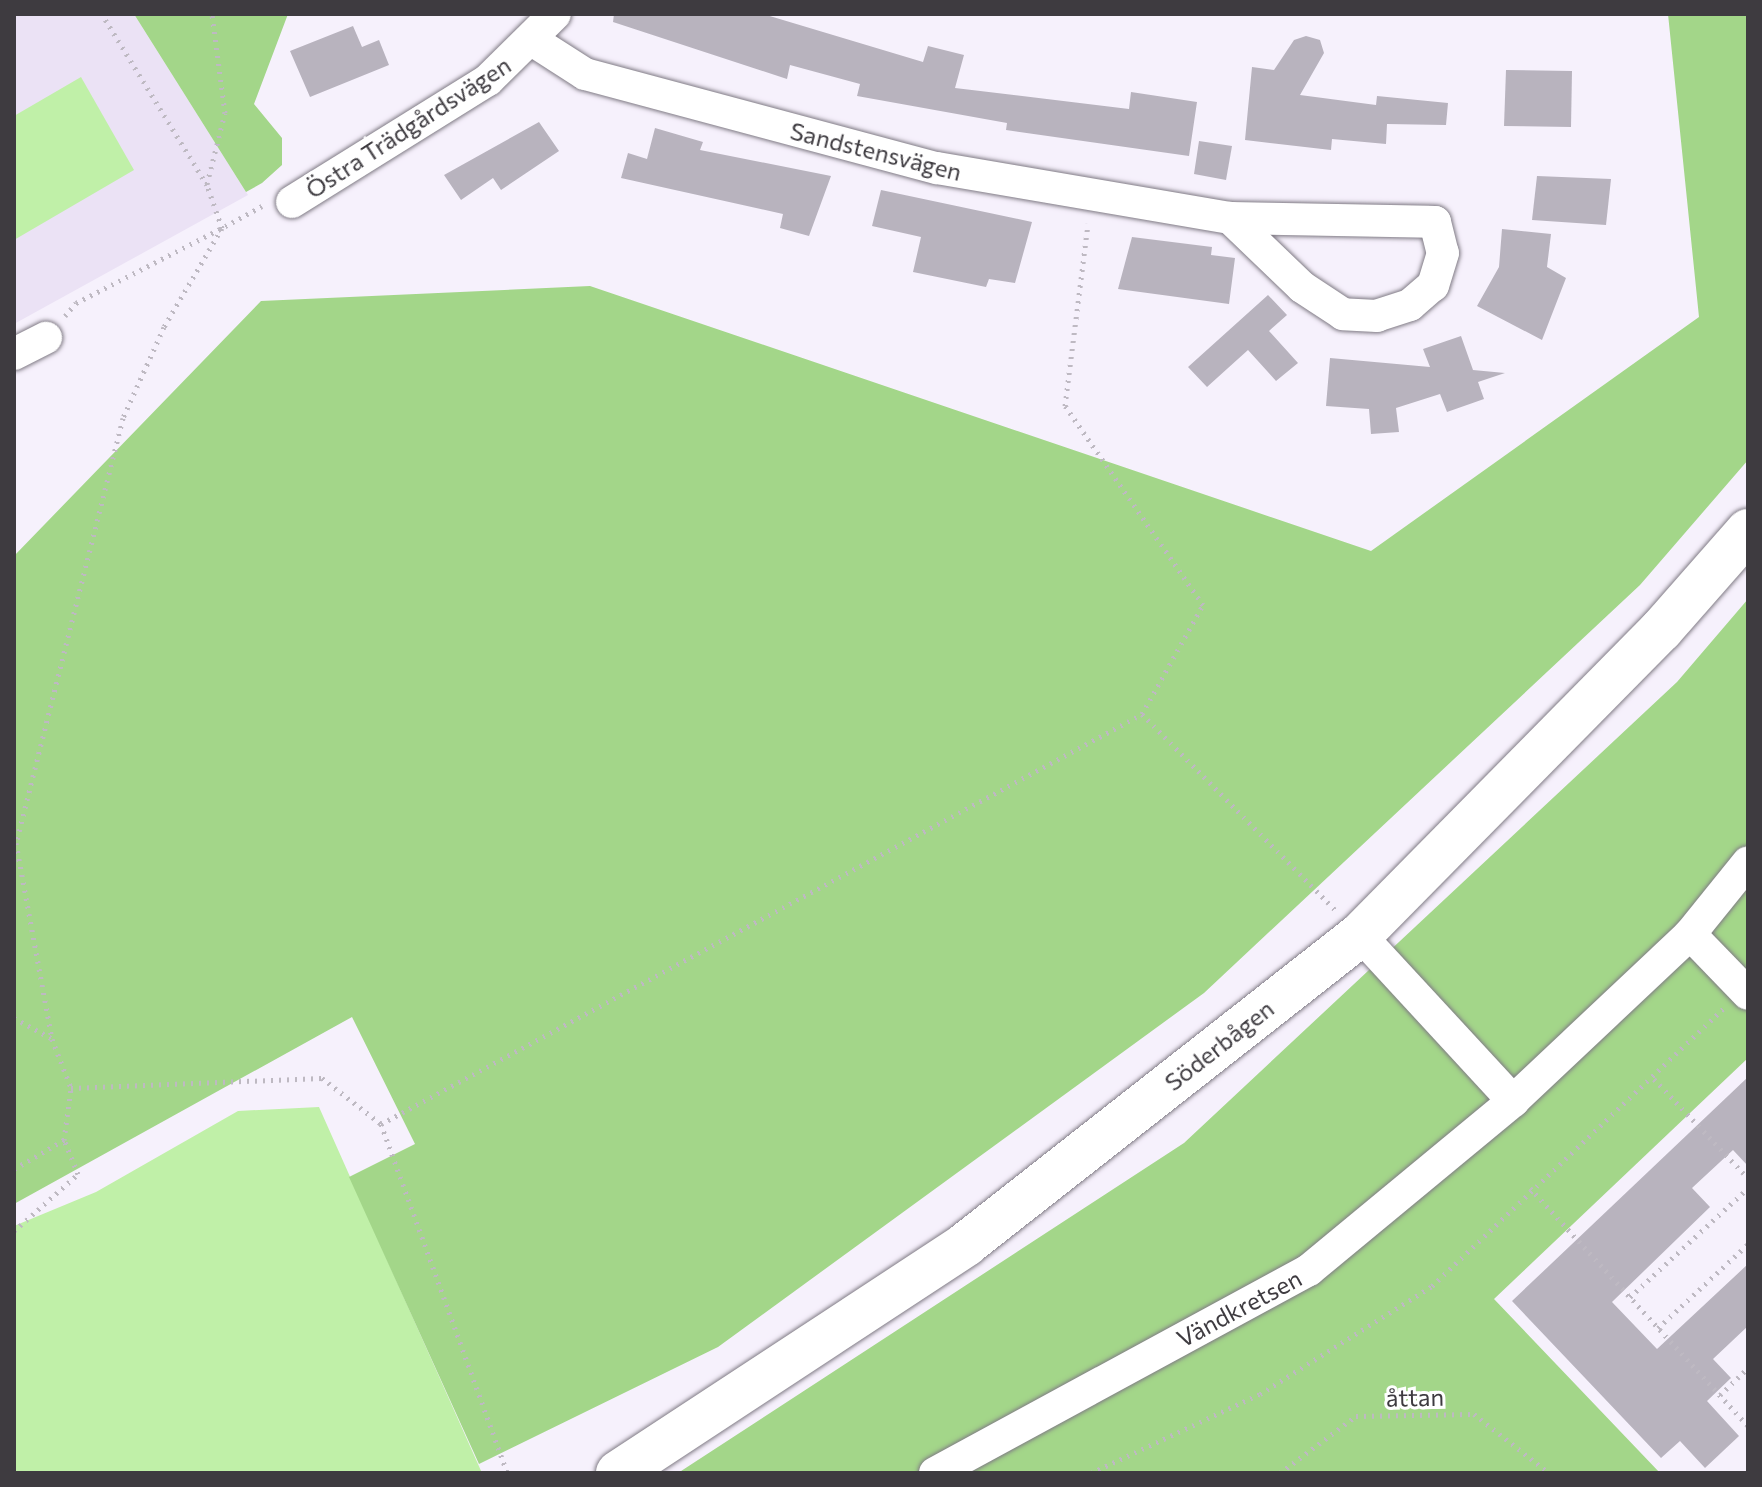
<!DOCTYPE html>
<html>
<head>
<meta charset="utf-8">
<style>
	body { margin:0 }
	#map { position:relative; width:1762px; height:1487px; overflow:hidden; background:#f6f1fc; font-family:Commissioner,sans-serif }
	div>[style] { position:absolute }
	.built>* { inset:0; background:#ebe2f5 }
	.green>* { inset:0; background:#c0f0a8 }
	.forest>* { inset:0; background:#a3d689 }
	.building>* { inset:0; background:#b8b3be }
	.path>* { height:5px; margin-top:-2.5px; transform-origin:0; background:repeating-linear-gradient(90deg,#beb9c2 0 2px,transparent 0 8px) }
	.roads { filter:drop-shadow(0 0 2px #807b85) drop-shadow(0 0 2px #807b85) }
	.street>* { height:32px; margin:-16px; padding:0 16px; transform-origin:16px; border-radius:16px; background:#fff }
	.secondary>* { height:44px; margin:-22px; padding:0 22px; transform-origin:22px; border-radius:22px; background:#fff }
	span { translate:-50% -50%; white-space:nowrap; text-align:center; line-height:1.15; -webkit-text-stroke:6px #fff; paint-order:stroke }
	.street-label { font-size:24px; color:#3e3b40 }
	.frame { position:absolute; inset:0; border:16px solid #3e3b40; pointer-events:none }
</style>
</head>
<body>
<div id="map">
	<div class="built">
		<i style="clip-path:polygon(14px 14px,134px 14px,248px 195px,14px 324px)"></i>
	</div>
	<div class="green">
		<i style="clip-path:polygon(81px 77px,134px 170px,14px 240px,14px 116px)"></i>
		<i style="clip-path:polygon(319px 1107px,482px 1473px,14px 1473px,14px 1226px,96px 1192px,238px 1111px)"></i>
	</div>
	<div class="forest">
		<i style="clip-path:polygon(134px 14px,288px 14px,254px 104px,282px 138px,282px 165px,262px 183px,246px 192px)"></i>
		<i style="clip-path:polygon(1668px 14px,1748px 14px,1748px 460px,1640px 585px,1204px 993px,718px 1347px,479px 1464px,349px 1177px,415px 1144px,352px 1017px,14px 1204px,14px 556px,261px 301px,590px 286px,1371px 551px,1699px 317px)"></i>
		<i style="clip-path:polygon(1748px 599px,1748px 1058px,1494px 1299px,1660px 1473px,678px 1473px,1184px 1143px,1677px 682px)"></i>
	</div>
	<div class="building">
		<i style="clip-path:polygon(614px 14px,763px 14px,923px 62px,928px 46px,964px 55px,955px 88px,1129px 109px,1131px 92px,1197px 102px,1189px 156px,1006px 130px,1007px 123px,857px 96px,860px 84px,790px 65px,787px 79px,613px 22px)"></i>
		<i style="clip-path:polygon(353px 26px,362px 47px,379px 40px,389px 65px,310px 97px,290px 51px)"></i>
		<i style="clip-path:polygon(1306px 36px,1320px 40px,1324px 53px,1300px 95px,1376px 105px,1377px 96px,1448px 103px,1446px 125px,1387px 124px,1386px 144px,1332px 139px,1331px 150px,1245px 140px,1252px 67px,1274px 70px,1294px 40px)"></i>
		<i style="clip-path:polygon(1506px 70px,1572px 71px,1571px 127px,1504px 126px)"></i>
		<i style="clip-path:polygon(539px 122px,559px 151px,501px 190px,493px 178px,461px 200px,444px 175px)"></i>
		<i style="clip-path:polygon(655px 128px,703px 142px,700px 150px,831px 176px,809px 236px,780px 228px,783px 214px,621px 178px,628px 153px,647px 159px)"></i>
		<i style="clip-path:polygon(1199px 141px,1232px 146px,1226px 180px,1194px 174px)"></i>
		<i style="clip-path:polygon(1537px 176px,1611px 179px,1606px 225px,1532px 220px)"></i>
		<i style="clip-path:polygon(881px 190px,1032px 222px,1015px 283px,989px 279px,986px 287px,913px 272px,921px 237px,872px 226px)"></i>
		<i style="clip-path:polygon(1502px 229px,1551px 234px,1547px 267px,1566px 278px,1542px 340px,1477px 306px,1499px 267px)"></i>
		<i style="clip-path:polygon(1132px 237px,1212px 247px,1211px 255px,1235px 258px,1229px 304px,1118px 289px)"></i>
		<i style="clip-path:polygon(1268px 295px,1287px 315px,1269px 331px,1298px 363px,1276px 381px,1248px 350px,1207px 387px,1188px 367px)"></i>
		<i style="clip-path:polygon(1461px 336px,1473px 370px,1505px 373px,1478px 382px,1484px 399px,1447px 412px,1440px 394px,1396px 408px,1399px 432px,1371px 434px,1369px 409px,1326px 406px,1330px 358px,1430px 367px,1423px 349px)"></i>
		<i style="clip-path:polygon(1748px 1077px,1748px 1166px,1733px 1150px,1692px 1188px,1710px 1207px,1612px 1302px,1657px 1349px,1748px 1264px,1748px 1326px,1713px 1359px,1731px 1378px,1707px 1401px,1739px 1436px,1705px 1468px,1680px 1441px,1661px 1458px,1512px 1301px)"></i>
	</div>
	<div class="path">
		<i style="left:207px;top:184px;width:73px;rotate:-75.8deg"></i>
		<i style="left:225px;top:113px;width:100px;rotate:-97.5deg"></i>
		<i style="left:262px;top:206px;width:46px;rotate:151.2deg"></i>
		<i style="left:222px;top:228px;width:115px;rotate:120.4deg"></i>
		<i style="left:164px;top:327px;width:100px;rotate:114.3deg"></i>
		<i style="left:123px;top:418px;width:438px;rotate:104.1deg"></i>
		<i style="left:16px;top:843px;width:199px;rotate:79.6deg"></i>
		<i style="left:52px;top:1039px;width:53px;rotate:68.8deg"></i>
		<i style="left:71px;top:1088px;width:251px;rotate:-2.3deg"></i>
		<i style="left:322px;top:1078px;width:75px;rotate:37.9deg"></i>
		<i style="left:381px;top:1124px;width:371px;rotate:70.1deg"></i>
		<i style="left:65px;top:316px;width:17px;rotate:-50deg"></i>
		<i style="left:76px;top:303px;width:164px;rotate:-27.2deg"></i>
		<i style="left:222px;top:228px;width:46px;rotate:-109.2deg"></i>
		<i style="left:207px;top:185px;width:201px;rotate:-121.6deg"></i>
		<i style="left:1142px;top:714px;width:275px;rotate:45.4deg"></i>
		<i style="left:14px;top:1018px;width:42px;rotate:28.4deg"></i>
		<i style="left:1654px;top:1079px;width:137px;rotate:46.5deg"></i>
		<i style="left:381px;top:1124px;width:864px;rotate:-28.31deg"></i>
		<i style="left:1142px;top:714px;width:125px;rotate:-60.8deg"></i>
		<i style="left:1203px;top:605px;width:242px;rotate:-124.7deg"></i>
		<i style="left:1065px;top:406px;width:184px;rotate:-82.8deg"></i>
		<i style="left:14px;top:1169px;width:58px;rotate:-30.1deg"></i>
		<i style="left:64px;top:1140px;width:52px;rotate:-82.3deg"></i>
		<i style="left:1530px;top:1188px;width:323px;rotate:47.5deg"></i>
		<i style="left:14px;top:1231px;width:86px;rotate:-41.7deg"></i>
		<i style="left:78px;top:1174px;width:37px;rotate:-112deg"></i>
		<i style="left:1630px;top:1297px;width:161px;rotate:-42.7deg"></i>
		<i style="left:1658px;top:1328px;width:123px;rotate:-43deg"></i>
		<i style="left:1720px;top:1395px;width:39px;rotate:-44deg"></i>
		<i style="left:1091px;top:1473px;width:187px;rotate:-25.1deg"></i>
		<i style="left:1260px;top:1394px;width:203px;rotate:-32.1deg"></i>
		<i style="left:1432px;top:1286px;width:402px;rotate:-43.6deg"></i>
		<i style="left:1280px;top:1473px;width:95px;rotate:-36.9deg"></i>
		<i style="left:1356px;top:1416px;width:118px;rotate:-1deg"></i>
		<i style="left:1474px;top:1414px;width:95px;rotate:38.2deg"></i>
	</div>
	<div class="roads">
		<div class="street">
			<i style="left:535px;top:42px;width:59px;rotate:32.6deg"></i>
			<i style="left:585px;top:74px;width:364px;rotate:15deg"></i>
			<i style="left:937px;top:168px;width:297px;rotate:9.7deg"></i>
			<i style="left:1230px;top:218px;width:205px;rotate:1.1deg"></i>
			<i style="left:1435px;top:222px;width:32px;rotate:76deg"></i>
			<i style="left:1443px;top:253px;width:34px;rotate:107deg"></i>
			<i style="left:1433px;top:285px;width:30px;rotate:139deg"></i>
			<i style="left:1410px;top:305px;width:35px;rotate:162deg"></i>
			<i style="left:1377px;top:316px;width:34px;rotate:-177deg"></i>
			<i style="left:1343px;top:314px;width:49px;rotate:-146.6deg"></i>
			<i style="left:1302px;top:287px;width:100px;rotate:-136.2deg"></i>
			<i style="left:292px;top:202px;width:231px;rotate:-31.9deg"></i>
			<i style="left:488px;top:80px;width:94px;rotate:-44.6deg"></i>
			<i style="left:14px;top:354px;width:36px;rotate:-27deg"></i>
			<i style="left:1690px;top:934px;width:83px;rotate:46deg"></i>
			<i style="left:1360px;top:935px;width:226px;rotate:47.3deg"></i>
			<i style="left:935px;top:1473px;width:426px;rotate:-28.5deg"></i>
			<i style="left:1309px;top:1270px;width:265px;rotate:-39.6deg"></i>
			<i style="left:1513px;top:1101px;width:243px;rotate:-43.3deg"></i>
			<i style="left:1690px;top:934px;width:92px;rotate:-51.1deg"></i>
		</div>
		<div class="secondary">
			<i style="left:618px;top:1473px;width:417px;rotate:-33.3deg"></i>
			<i style="left:966px;top:1244px;width:501px;rotate:-38.11deg"></i>
			<i style="left:1360px;top:935px;width:429px;rotate:-45.4deg"></i>
			<i style="left:1661px;top:630px;width:132px;rotate:-48.7deg"></i>
		</div>
	</div>
	<div class="street-label">
		<span style="left:408px;top:127px;rotate:-33deg">Östra Trädgårdsvägen</span>
		<span style="left:876px;top:151px;rotate:14deg">Sandstensvägen</span>
		<span style="left:1219px;top:1045px;rotate:-38deg">Söderbågen</span>
		<span style="left:1239px;top:1308px;rotate:-28deg">Vändkretsen</span>
		<span style="left:1415px;top:1397px;rotate:-1deg">åttan</span>
	</div>
	<div class="frame"></div>
</div>
</body>
</html>
